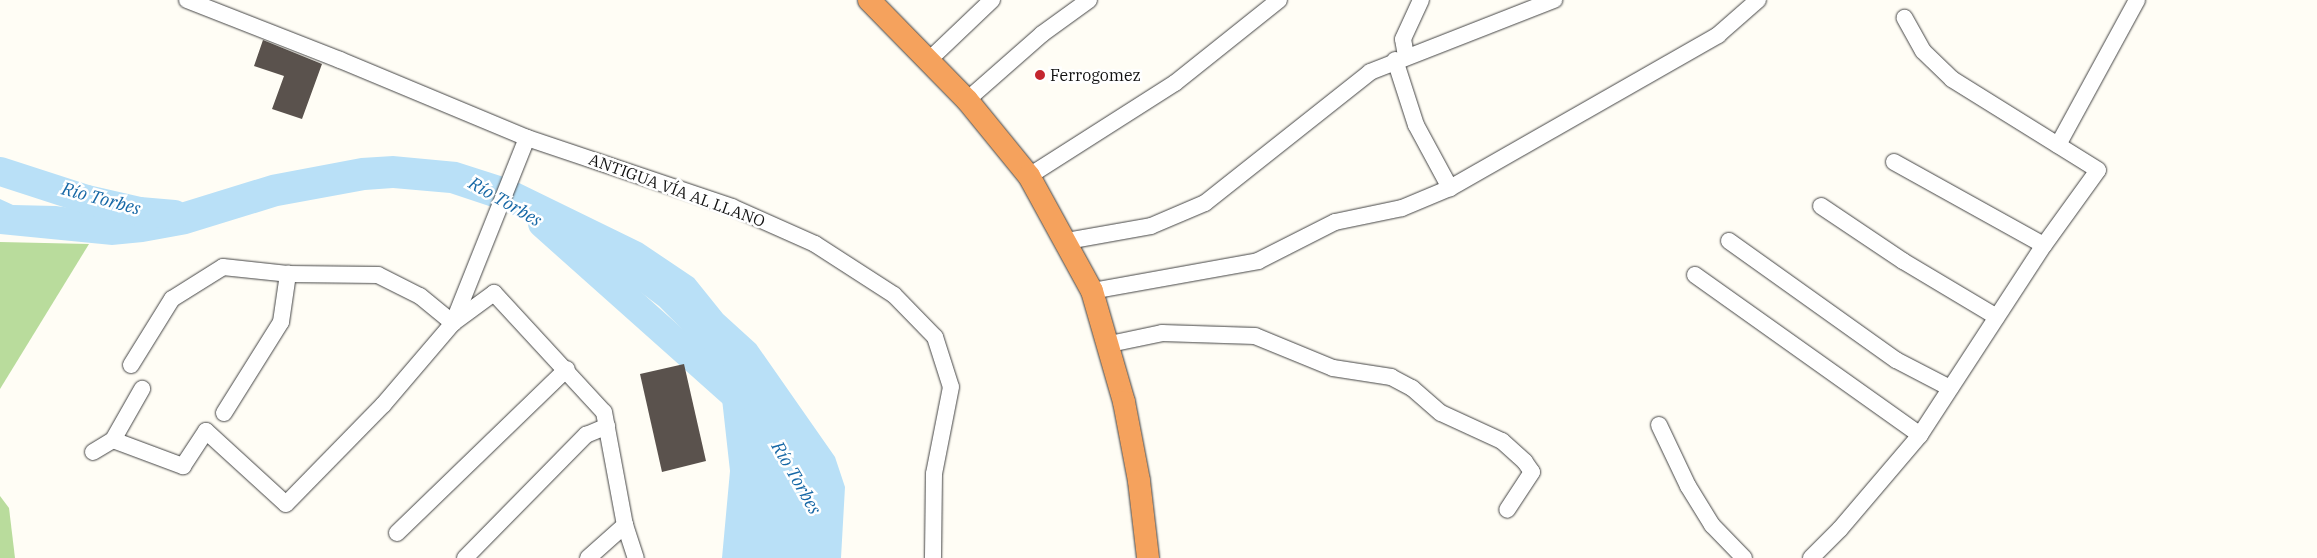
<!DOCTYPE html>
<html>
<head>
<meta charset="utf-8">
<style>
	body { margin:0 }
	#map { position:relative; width:2317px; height:558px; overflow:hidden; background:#fffdf5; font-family:"IBM Plex Serif",serif }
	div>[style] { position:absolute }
	.forest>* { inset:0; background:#b9dc9c }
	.water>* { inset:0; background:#b9e0f7 }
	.river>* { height:29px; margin:-14.5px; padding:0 14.5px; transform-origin:14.5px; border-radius:14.5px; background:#b9e0f7 }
	.building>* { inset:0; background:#5a524d }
	.roads { filter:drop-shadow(0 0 1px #444) drop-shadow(0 0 1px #444) }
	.minor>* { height:16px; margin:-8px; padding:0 8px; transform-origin:8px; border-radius:8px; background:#fff }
	.highway>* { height:22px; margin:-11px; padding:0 11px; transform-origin:11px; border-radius:11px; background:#f5a25d }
	.dots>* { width:14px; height:14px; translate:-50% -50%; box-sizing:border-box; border:2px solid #fff; border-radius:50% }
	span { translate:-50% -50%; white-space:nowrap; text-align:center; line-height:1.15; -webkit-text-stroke:5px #fff; paint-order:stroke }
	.poi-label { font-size:16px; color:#111 }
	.left { translate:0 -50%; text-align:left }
	.street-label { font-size:16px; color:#111 }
	.water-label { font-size:18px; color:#1768a6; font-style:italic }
</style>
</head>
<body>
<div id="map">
	<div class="forest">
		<i style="clip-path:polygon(0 242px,89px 244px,0 389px)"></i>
		<i style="clip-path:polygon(0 496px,9px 508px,15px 558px,0 558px)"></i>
	</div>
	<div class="water">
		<i style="clip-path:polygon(393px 156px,457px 162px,513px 180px,642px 243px,694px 278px,723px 314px,756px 344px,835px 457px,845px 487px,841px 558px,722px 558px,730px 471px,722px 399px,690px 337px,659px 306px,599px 261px,544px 229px,501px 210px,450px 193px,393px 188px,365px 190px,278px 206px,187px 234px,143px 242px,112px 245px,0 234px,0 199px,13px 205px,56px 206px,99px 212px,140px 210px,180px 203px,271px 175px,361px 158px)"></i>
	</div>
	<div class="river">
		<i style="left:0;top:171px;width:90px;rotate:18deg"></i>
		<i style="left:86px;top:199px;width:54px;rotate:12.8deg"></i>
		<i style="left:139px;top:211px;width:35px;rotate:5deg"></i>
		<i style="left:542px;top:223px;width:260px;rotate:41.7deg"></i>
	</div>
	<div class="building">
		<i style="clip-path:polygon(263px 40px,322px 64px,302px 119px,272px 109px,284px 76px,254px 66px)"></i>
		<i style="clip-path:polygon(684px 364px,706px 461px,662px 472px,640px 374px)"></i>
	</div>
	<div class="roads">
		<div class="minor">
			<i style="left:187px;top:0;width:164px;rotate:21.4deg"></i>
			<i style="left:340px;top:60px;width:203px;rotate:22.6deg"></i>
			<i style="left:527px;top:138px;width:216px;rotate:18.6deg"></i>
			<i style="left:732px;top:207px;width:91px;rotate:24deg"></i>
			<i style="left:815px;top:244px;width:94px;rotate:32.8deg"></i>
			<i style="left:894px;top:295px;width:59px;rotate:45.7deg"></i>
			<i style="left:935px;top:337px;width:52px;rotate:72.3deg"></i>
			<i style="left:951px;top:387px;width:89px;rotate:101.1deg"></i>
			<i style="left:934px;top:474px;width:84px;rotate:90.7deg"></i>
			<i style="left:1406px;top:56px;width:17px;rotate:-100deg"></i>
			<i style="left:1403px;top:39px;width:43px;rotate:-65.2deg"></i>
			<i style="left:929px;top:60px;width:87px;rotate:-43.6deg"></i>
			<i style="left:1395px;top:60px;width:68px;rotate:72.1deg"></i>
			<i style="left:1416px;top:125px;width:72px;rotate:61.6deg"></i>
			<i style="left:967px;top:100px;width:100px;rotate:-41.3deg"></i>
			<i style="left:1042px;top:34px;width:58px;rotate:-35.9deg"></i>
			<i style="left:2058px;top:145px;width:165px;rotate:-61.4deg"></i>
			<i style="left:1894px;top:162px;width:171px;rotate:29deg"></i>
			<i style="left:1029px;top:176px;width:173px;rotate:-32.5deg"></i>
			<i style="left:1175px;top:83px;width:133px;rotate:-38.6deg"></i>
			<i style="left:1821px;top:206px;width:99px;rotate:33.9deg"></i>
			<i style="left:1903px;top:261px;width:109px;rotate:30.8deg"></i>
			<i style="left:1067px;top:241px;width:85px;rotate:-10.1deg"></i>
			<i style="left:1151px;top:226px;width:59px;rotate:-23.1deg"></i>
			<i style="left:1205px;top:203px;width:211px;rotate:-38.4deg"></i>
			<i style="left:1370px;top:72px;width:198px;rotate:-21.4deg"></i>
			<i style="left:1729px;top:241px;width:205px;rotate:35.5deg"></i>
			<i style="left:1896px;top:360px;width:61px;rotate:27.4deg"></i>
			<i style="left:1695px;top:275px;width:276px;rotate:35.4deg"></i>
			<i style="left:1092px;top:291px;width:169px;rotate:-10.2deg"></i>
			<i style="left:1258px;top:261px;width:86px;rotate:-26.9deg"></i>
			<i style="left:1335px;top:222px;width:68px;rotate:-11.8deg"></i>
			<i style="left:1402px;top:208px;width:52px;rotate:-22.6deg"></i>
			<i style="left:1450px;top:188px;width:309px;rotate:-29.7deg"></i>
			<i style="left:1718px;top:35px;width:53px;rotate:-41.2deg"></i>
			<i style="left:1110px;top:344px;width:53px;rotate:-11.9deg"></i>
			<i style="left:1162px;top:333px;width:93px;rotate:1.8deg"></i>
			<i style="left:1255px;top:336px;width:84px;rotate:22.3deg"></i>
			<i style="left:1333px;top:368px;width:59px;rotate:8.8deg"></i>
			<i style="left:1391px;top:377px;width:24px;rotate:28deg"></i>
			<i style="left:1412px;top:388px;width:38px;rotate:41deg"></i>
			<i style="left:1441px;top:413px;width:67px;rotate:24.7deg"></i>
			<i style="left:1502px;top:441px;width:31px;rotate:42deg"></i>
			<i style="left:1525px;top:462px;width:12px;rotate:55deg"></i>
			<i style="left:1532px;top:472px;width:45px;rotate:123.3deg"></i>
			<i style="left:131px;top:365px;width:78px;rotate:-58.2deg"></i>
			<i style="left:172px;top:299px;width:60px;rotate:-32.1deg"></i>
			<i style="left:223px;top:267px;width:65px;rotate:6.1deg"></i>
			<i style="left:288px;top:274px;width:90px;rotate:0.6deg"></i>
			<i style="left:378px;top:275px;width:47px;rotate:26.6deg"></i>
			<i style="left:420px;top:296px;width:43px;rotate:39.3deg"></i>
			<i style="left:453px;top:323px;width:199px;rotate:-68.2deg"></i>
			<i style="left:224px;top:413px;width:107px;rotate:-57.9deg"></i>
			<i style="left:281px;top:322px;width:49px;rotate:-81.7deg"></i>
			<i style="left:1659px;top:425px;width:68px;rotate:64.6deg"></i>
			<i style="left:1688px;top:486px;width:46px;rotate:58.4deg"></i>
			<i style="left:1712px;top:525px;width:46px;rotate:45.9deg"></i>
			<i style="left:113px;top:440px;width:75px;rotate:20.4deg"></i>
			<i style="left:183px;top:466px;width:42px;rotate:-56.7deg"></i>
			<i style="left:206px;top:431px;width:108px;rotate:42.4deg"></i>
			<i style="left:286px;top:504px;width:139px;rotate:-45.6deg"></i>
			<i style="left:383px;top:405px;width:108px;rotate:-49.5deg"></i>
			<i style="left:453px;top:323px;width:51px;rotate:-36.2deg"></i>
			<i style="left:494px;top:293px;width:162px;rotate:47.3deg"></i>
			<i style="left:604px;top:412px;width:115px;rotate:79.5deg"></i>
			<i style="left:625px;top:525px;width:35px;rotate:72deg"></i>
			<i style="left:93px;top:452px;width:23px;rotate:-31deg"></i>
			<i style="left:113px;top:440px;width:59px;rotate:-60.4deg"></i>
			<i style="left:397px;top:533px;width:236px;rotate:-44deg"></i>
			<i style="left:465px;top:558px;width:173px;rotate:-45.5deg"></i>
			<i style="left:586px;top:435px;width:23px;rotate:-23deg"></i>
			<i style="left:588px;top:558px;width:50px;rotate:-41.7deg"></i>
			<i style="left:1811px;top:558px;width:41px;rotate:-45deg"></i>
			<i style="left:1840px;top:529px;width:123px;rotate:-49.6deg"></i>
			<i style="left:1920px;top:435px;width:227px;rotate:-56.9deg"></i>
			<i style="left:2044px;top:245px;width:92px;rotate:-54.2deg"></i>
			<i style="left:2098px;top:170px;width:172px;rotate:-148.1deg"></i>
			<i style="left:1952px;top:79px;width:40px;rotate:-136deg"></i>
			<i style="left:1923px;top:51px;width:38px;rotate:-119deg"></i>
		</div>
		<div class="highway">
			<i style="left:869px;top:0;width:140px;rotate:45.6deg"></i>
			<i style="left:967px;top:100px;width:98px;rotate:50.8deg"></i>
			<i style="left:1029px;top:176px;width:131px;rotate:61.3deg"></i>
			<i style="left:1092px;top:291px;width:116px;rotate:73.9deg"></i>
			<i style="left:1124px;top:402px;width:80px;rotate:79.2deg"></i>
			<i style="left:1139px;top:481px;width:78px;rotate:83.3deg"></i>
		</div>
	</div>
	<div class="dots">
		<i style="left:1040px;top:75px;background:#c4262e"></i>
	</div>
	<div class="poi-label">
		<span class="left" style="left:1050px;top:75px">Ferrogomez</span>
	</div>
	<div class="street-label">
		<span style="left:677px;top:190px;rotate:20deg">ANTIGUA VÍA AL LLANO</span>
	</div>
	<div class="water-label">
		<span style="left:101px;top:199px;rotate:15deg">Río Torbes</span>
		<span style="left:505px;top:202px;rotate:30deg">Río Torbes</span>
		<span style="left:796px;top:478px;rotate:60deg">Río Torbes</span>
	</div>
</div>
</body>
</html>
